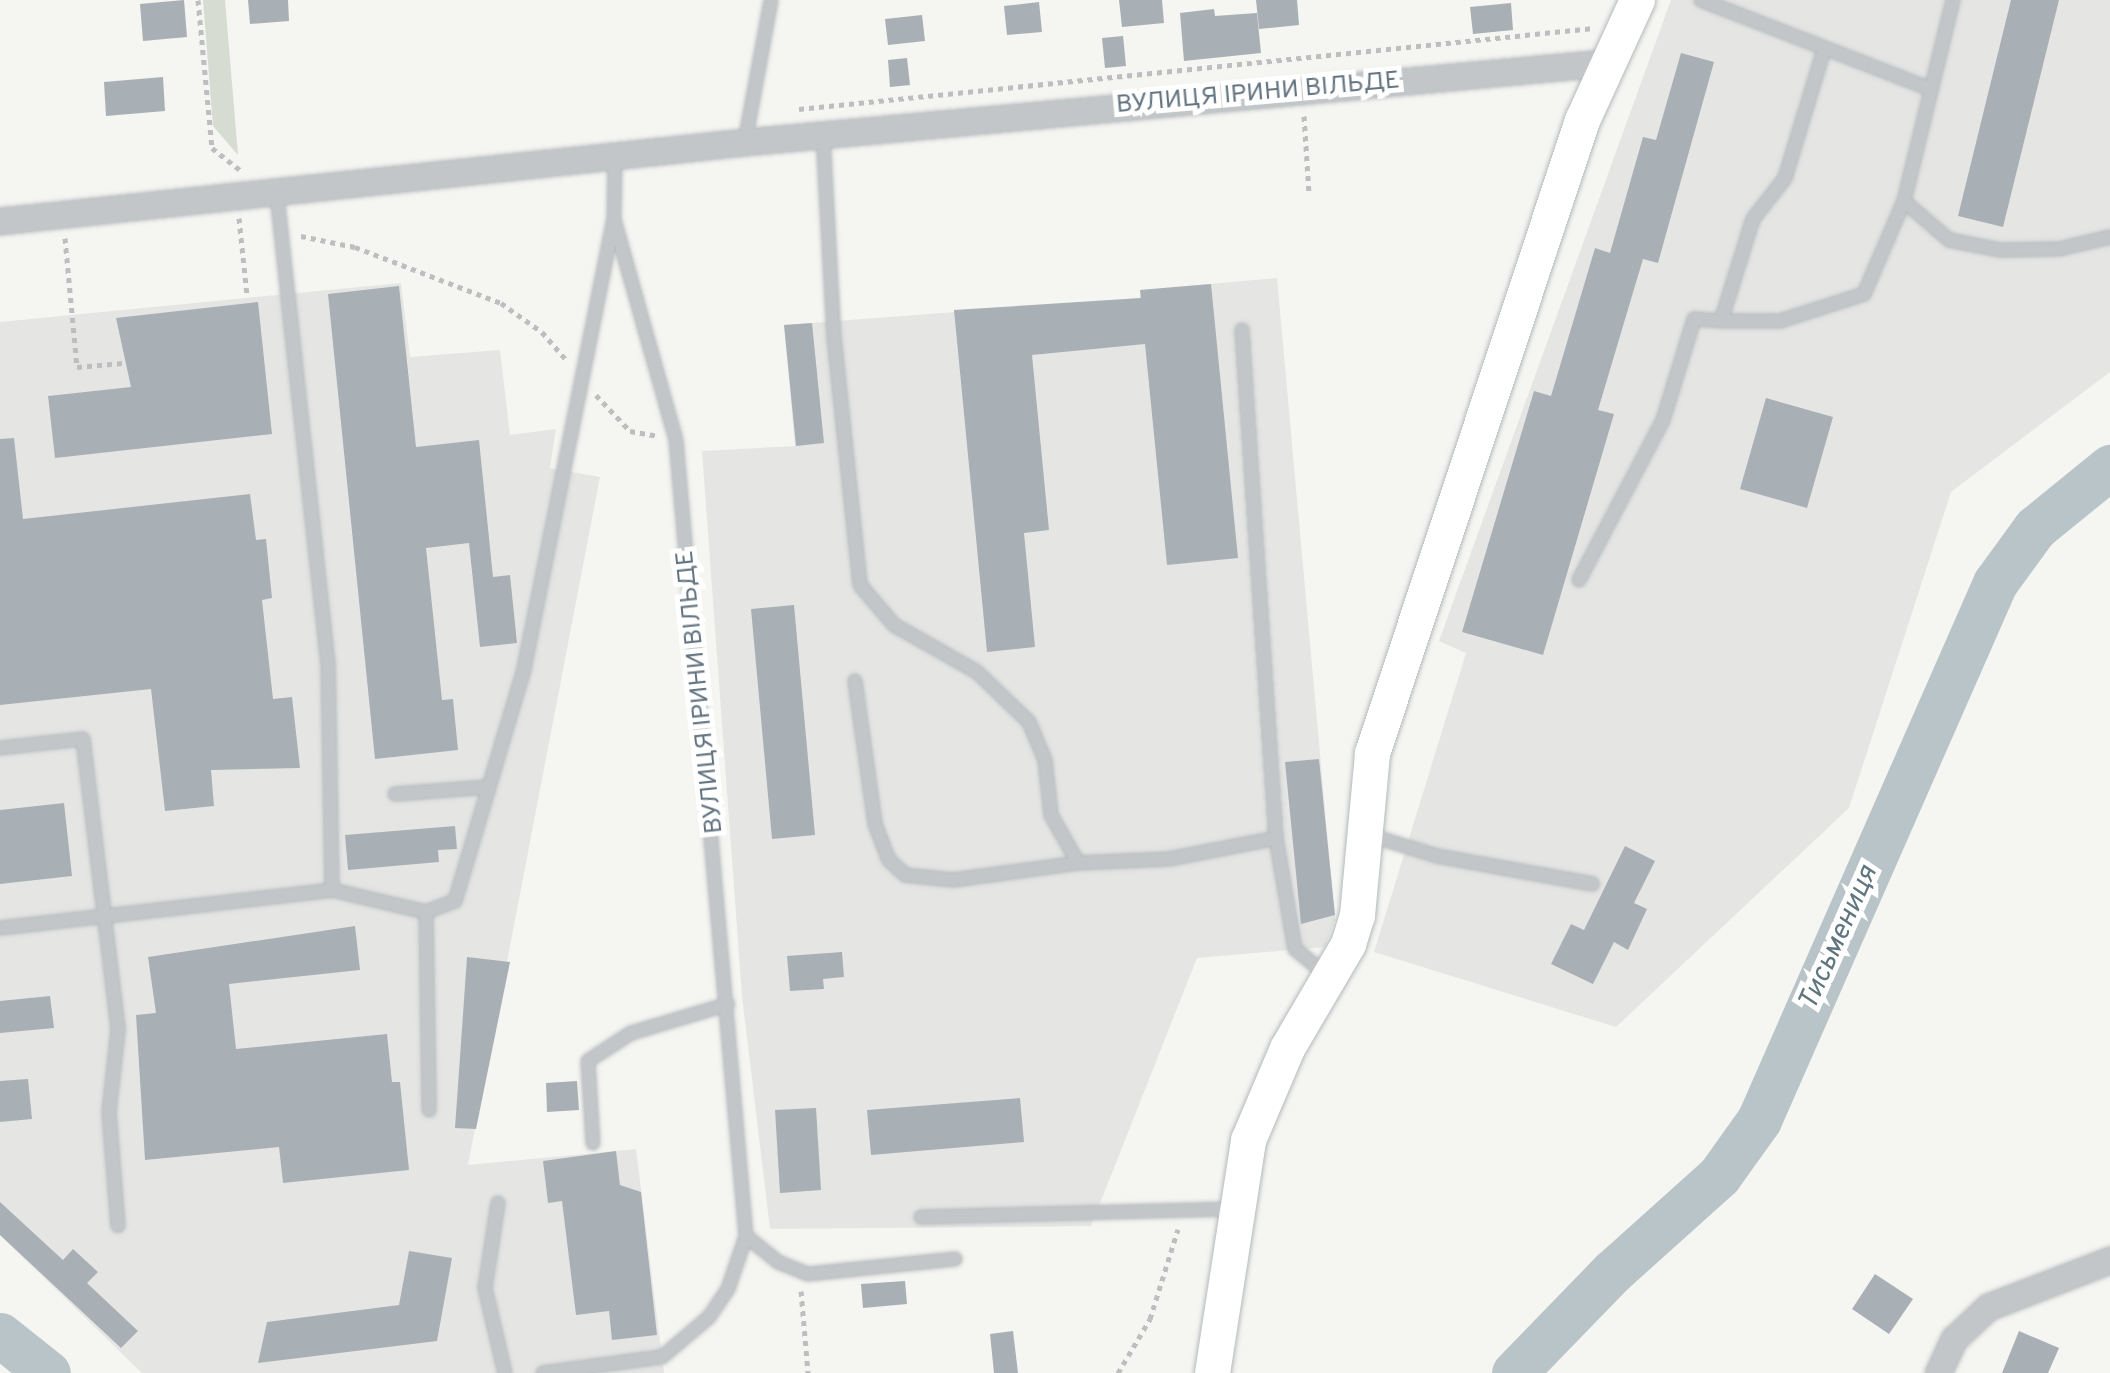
<!DOCTYPE html>
<html>
<head>
<meta charset="utf-8">
<style>
	body { margin:0 }
	#map { position:relative; width:2110px; height:1373px; overflow:hidden; background:#f5f5f1; font-family:Overpass,sans-serif }
	div>[style] { position:absolute }
	.built>* { inset:0; background:#e5e6e4 }
	.green>* { inset:0; background:#d6dcd2 }
	.river>* { height:45px; margin:-22.5px; padding:0 22.5px; transform-origin:22.5px; border-radius:22.5px; background:#b9c4c8 }
	.building>* { inset:0; background:#a8b0b5 }
	.path>* { height:5px; margin-top:-2.5px; transform-origin:0; background:repeating-linear-gradient(90deg,#bcbec0 0 5px,transparent 0 10px) }
	.roads { filter:drop-shadow(0 0 2px #b4b9bd) drop-shadow(0 0 2px #b4b9bd) }
	.lane>* { height:12px; margin:-6px; padding:0 6px; transform-origin:6px; border-radius:6px; background:#c2c6c9 }
	.street>* { height:25px; margin:-12.5px; padding:0 12.5px; transform-origin:12.5px; border-radius:12.5px; background:#c2c6c9 }
	.secondary>* { height:35px; margin:-17.5px; padding:0 17.5px; transform-origin:17.5px; border-radius:17.5px; background:#fff }
	span { translate:-50% -50%; white-space:nowrap; text-align:center; line-height:1.15; -webkit-text-stroke:10px #fff; paint-order:stroke }
	.street-label { font-size:25px; color:#647481 }
	.water-label { font-size:28px; color:#60767f; font-style:italic }
</style>
</head>
<body>
<div id="map">
	<div class="built">
		<i style="clip-path:polygon(1671px 0,2110px 0,2110px 372px,1951px 492px,1849px 808px,1616px 1027px,1374px 952px,1466px 653px,1439px 641px)"></i>
		<i style="clip-path:polygon(1277px 278px,1335px 920px,1325px 947px,1197px 958px,1091px 1226px,770px 1229px,742px 996px,702px 451px,795px 446px,784px 325px,1140px 298px,1140px 290px)"></i>
		<i style="clip-path:polygon(401px 283px,410px 357px,500px 350px,510px 435px,556px 429px,550px 468px,600px 477px,468px 1165px,636px 1149px,664px 1373px,142px 1373px,0 1235px,0 322px)"></i>
	</div>
	<div class="green">
		<i style="clip-path:polygon(203px 0,225px 0,238px 155px,213px 126px)"></i>
	</div>
	<div class="river">
		<i style="left:0;top:1335px;width:61px;rotate:38.4deg"></i>
		<i style="left:1514px;top:1373px;width:141px;rotate:-45.9deg"></i>
		<i style="left:1612px;top:1272px;width:144px;rotate:-41.9deg"></i>
		<i style="left:1719px;top:1176px;width:69px;rotate:-54.5deg"></i>
		<i style="left:1759px;top:1120px;width:587px;rotate:-66.28deg"></i>
		<i style="left:1995px;top:583px;width:68px;rotate:-54deg"></i>
		<i style="left:2035px;top:528px;width:97px;rotate:-39.1deg"></i>
	</div>
	<div class="building">
		<i style="clip-path:polygon(184px 0,187px 37px,143px 41px,140px 4px)"></i>
		<i style="clip-path:polygon(248px 0,288px 0,289px 21px,250px 24px)"></i>
		<i style="clip-path:polygon(1119px 0,1162px 0,1164px 23px,1122px 27px)"></i>
		<i style="clip-path:polygon(1256px 0,1297px 0,1299px 25px,1259px 29px)"></i>
		<i style="clip-path:polygon(2011px 0,2059px 0,2003px 227px,1958px 216px)"></i>
		<i style="clip-path:polygon(1039px 2px,1042px 32px,1007px 35px,1004px 6px)"></i>
		<i style="clip-path:polygon(1511px 3px,1513px 30px,1473px 34px,1470px 7px)"></i>
		<i style="clip-path:polygon(1214px 9px,1215px 16px,1257px 13px,1261px 53px,1184px 61px,1180px 13px)"></i>
		<i style="clip-path:polygon(922px 15px,925px 41px,888px 45px,885px 19px)"></i>
		<i style="clip-path:polygon(1123px 36px,1126px 66px,1105px 68px,1102px 38px)"></i>
		<i style="clip-path:polygon(1681px 53px,1714px 62px,1658px 263px,1643px 259px,1598px 410px,1614px 414px,1543px 655px,1462px 632px,1534px 391px,1551px 396px,1595px 248px,1610px 253px,1643px 137px,1656px 140px)"></i>
		<i style="clip-path:polygon(907px 58px,910px 85px,890px 87px,888px 60px)"></i>
		<i style="clip-path:polygon(163px 77px,165px 111px,106px 116px,104px 82px)"></i>
		<i style="clip-path:polygon(1211px 284px,1238px 558px,1167px 565px,1145px 344px,1032px 355px,1049px 530px,1024px 533px,1035px 647px,987px 652px,954px 310px,1141px 298px,1140px 290px)"></i>
		<i style="clip-path:polygon(399px 286px,416px 447px,479px 440px,493px 577px,510px 575px,517px 643px,480px 647px,469px 543px,426px 548px,442px 700px,453px 699px,458px 750px,375px 759px,328px 294px)"></i>
		<i style="clip-path:polygon(258px 302px,272px 434px,55px 458px,48px 396px,131px 387px,116px 318px)"></i>
		<i style="clip-path:polygon(812px 323px,824px 443px,796px 446px,784px 325px)"></i>
		<i style="clip-path:polygon(1766px 398px,1833px 417px,1807px 508px,1740px 489px)"></i>
		<i style="clip-path:polygon(14px 438px,23px 519px,250px 494px,256px 540px,266px 539px,272px 598px,262px 600px,273px 699px,292px 697px,300px 768px,211px 770px,214px 806px,165px 811px,151px 689px,0 705px,0 439px)"></i>
		<i style="clip-path:polygon(794px 605px,815px 835px,772px 839px,751px 609px)"></i>
		<i style="clip-path:polygon(1319px 759px,1335px 915px,1301px 924px,1285px 762px)"></i>
		<i style="clip-path:polygon(64px 803px,72px 876px,0 884px,0 810px)"></i>
		<i style="clip-path:polygon(455px 826px,457px 849px,438px 850px,439px 862px,348px 870px,345px 835px)"></i>
		<i style="clip-path:polygon(1625px 846px,1655px 861px,1634px 903px,1647px 909px,1628px 950px,1614px 942px,1593px 984px,1551px 964px,1571px 924px,1584px 930px)"></i>
		<i style="clip-path:polygon(355px 926px,360px 970px,229px 984px,236px 1049px,387px 1034px,392px 1082px,400px 1082px,409px 1170px,283px 1183px,279px 1147px,145px 1160px,136px 1015px,156px 1013px,148px 957px)"></i>
		<i style="clip-path:polygon(842px 952px,844px 977px,823px 979px,824px 989px,790px 991px,787px 956px)"></i>
		<i style="clip-path:polygon(467px 957px,510px 962px,476px 1129px,455px 1128px)"></i>
		<i style="clip-path:polygon(50px 996px,54px 1028px,0 1033px,0 1001px)"></i>
		<i style="clip-path:polygon(28px 1079px,32px 1119px,0 1122px,0 1081px)"></i>
		<i style="clip-path:polygon(577px 1081px,579px 1110px,547px 1112px,546px 1083px)"></i>
		<i style="clip-path:polygon(1020px 1098px,1024px 1142px,871px 1155px,867px 1110px)"></i>
		<i style="clip-path:polygon(816px 1108px,821px 1190px,780px 1193px,775px 1110px)"></i>
		<i style="clip-path:polygon(616px 1151px,620px 1185px,641px 1192px,657px 1335px,612px 1340px,609px 1311px,576px 1315px,562px 1201px,548px 1203px,543px 1161px)"></i>
		<i style="clip-path:polygon(0 1202px,63px 1260px,73px 1249px,98px 1272px,87px 1283px,138px 1331px,121px 1348px,0 1235px)"></i>
		<i style="clip-path:polygon(409px 1251px,452px 1258px,437px 1341px,258px 1363px,267px 1322px,399px 1305px)"></i>
		<i style="clip-path:polygon(1875px 1274px,1913px 1299px,1889px 1334px,1852px 1309px)"></i>
		<i style="clip-path:polygon(905px 1281px,907px 1304px,863px 1308px,861px 1284px)"></i>
		<i style="clip-path:polygon(1013px 1331px,1018px 1373px,994px 1373px,990px 1334px)"></i>
		<i style="clip-path:polygon(2019px 1331px,2059px 1348px,2048px 1373px,2002px 1373px)"></i>
	</div>
	<div class="path">
		<i style="left:198px;top:0;width:149px;rotate:84.6deg"></i>
		<i style="left:212px;top:148px;width:36px;rotate:38deg"></i>
		<i style="left:799px;top:109px;width:799px;rotate:-5.82deg"></i>
		<i style="left:1304px;top:116px;width:77px;rotate:86.3deg"></i>
		<i style="left:239px;top:218px;width:77px;rotate:84.1deg"></i>
		<i style="left:301px;top:236px;width:55px;rotate:11.5deg"></i>
		<i style="left:355px;top:247px;width:156px;rotate:21deg"></i>
		<i style="left:501px;top:303px;width:50px;rotate:35.3deg"></i>
		<i style="left:542px;top:332px;width:37px;rotate:49deg"></i>
		<i style="left:65px;top:238px;width:130px;rotate:84.7deg"></i>
		<i style="left:77px;top:367px;width:46px;rotate:-5deg"></i>
		<i style="left:596px;top:395px;width:50px;rotate:46.6deg"></i>
		<i style="left:630px;top:431px;width:29px;rotate:10deg"></i>
		<i style="left:801px;top:1291px;width:82px;rotate:85.1deg"></i>
		<i style="left:1118px;top:1373px;width:63px;rotate:-59.3deg"></i>
		<i style="left:1150px;top:1319px;width:94px;rotate:-72.7deg"></i>
	</div>
	<div class="roads">
		<div class="lane">
			<i style="left:1701px;top:0;width:246px;rotate:21.2deg"></i>
			<i style="left:823px;top:135px;width:202px;rotate:86.9deg"></i>
			<i style="left:834px;top:337px;width:249px;rotate:84deg"></i>
			<i style="left:860px;top:585px;width:52px;rotate:49.6deg"></i>
			<i style="left:894px;top:625px;width:95px;rotate:29.5deg"></i>
			<i style="left:977px;top:672px;width:72px;rotate:43.9deg"></i>
			<i style="left:1029px;top:722px;width:41px;rotate:67.2deg"></i>
			<i style="left:1045px;top:760px;width:55px;rotate:83.8deg"></i>
			<i style="left:1051px;top:815px;width:55px;rotate:60.6deg"></i>
			<i style="left:745px;top:142px;width:144px;rotate:-79.6deg"></i>
			<i style="left:277px;top:195px;width:469px;rotate:83.8deg"></i>
			<i style="left:328px;top:661px;width:229px;rotate:89deg"></i>
			<i style="left:332px;top:890px;width:97px;rotate:13.2deg"></i>
			<i style="left:426px;top:912px;width:31px;rotate:-21deg"></i>
			<i style="left:455px;top:901px;width:242px;rotate:-73.4deg"></i>
			<i style="left:524px;top:669px;width:458px;rotate:-78.7deg"></i>
			<i style="left:1904px;top:201px;width:60px;rotate:40.9deg"></i>
			<i style="left:1949px;top:240px;width:53px;rotate:10.9deg"></i>
			<i style="left:2001px;top:250px;width:58px;rotate:-1deg"></i>
			<i style="left:2059px;top:249px;width:52px;rotate:-13.2deg"></i>
			<i style="left:1721px;top:321px;width:59px"></i>
			<i style="left:1780px;top:321px;width:88px;rotate:-17.8deg"></i>
			<i style="left:1864px;top:294px;width:101px;rotate:-66.7deg"></i>
			<i style="left:1904px;top:201px;width:207px;rotate:-76.3deg"></i>
			<i style="left:1242px;top:330px;width:509px;rotate:86.17deg"></i>
			<i style="left:1276px;top:838px;width:113px;rotate:80.3deg"></i>
			<i style="left:1295px;top:949px;width:43px;rotate:39.3deg"></i>
			<i style="left:1579px;top:580px;width:181px;rotate:-62.3deg"></i>
			<i style="left:1663px;top:420px;width:106px;rotate:-72.9deg"></i>
			<i style="left:1694px;top:319px;width:27px;rotate:4deg"></i>
			<i style="left:1721px;top:321px;width:107px;rotate:-72.6deg"></i>
			<i style="left:1753px;top:219px;width:52px;rotate:-52deg"></i>
			<i style="left:1785px;top:178px;width:134px;rotate:-73.1deg"></i>
			<i style="left:855px;top:681px;width:144px;rotate:82deg"></i>
			<i style="left:875px;top:824px;width:39px;rotate:69deg"></i>
			<i style="left:889px;top:860px;width:22px;rotate:43deg"></i>
			<i style="left:905px;top:875px;width:48px;rotate:5.9deg"></i>
			<i style="left:953px;top:880px;width:126px;rotate:-7.7deg"></i>
			<i style="left:1078px;top:863px;width:91px;rotate:-2.5deg"></i>
			<i style="left:1169px;top:859px;width:109px;rotate:-11.1deg"></i>
			<i style="left:0;top:748px;width:83px;rotate:-6.2deg"></i>
			<i style="left:83px;top:739px;width:293px;rotate:83.1deg"></i>
			<i style="left:118px;top:1030px;width:82px;rotate:96.3deg"></i>
			<i style="left:109px;top:1112px;width:114px;rotate:85.5deg"></i>
			<i style="left:395px;top:794px;width:94px;rotate:-4.3deg"></i>
			<i style="left:1366px;top:834px;width:74px;rotate:17.2deg"></i>
			<i style="left:1437px;top:856px;width:158px;rotate:10.2deg"></i>
			<i style="left:426px;top:912px;width:198px;rotate:89.1deg"></i>
			<i style="left:0;top:928px;width:334px;rotate:-6.5deg"></i>
			<i style="left:593px;top:1143px;width:82px;rotate:-93.5deg"></i>
			<i style="left:588px;top:1061px;width:51px;rotate:-33.1deg"></i>
			<i style="left:631px;top:1033px;width:101px;rotate:-16.6deg"></i>
			<i style="left:498px;top:1203px;width:86px;rotate:98.7deg"></i>
			<i style="left:485px;top:1288px;width:87px;rotate:76.8deg"></i>
			<i style="left:921px;top:1217px;width:312px;rotate:-1.5deg"></i>
			<i style="left:746px;top:1236px;width:41px;rotate:39.1deg"></i>
			<i style="left:778px;top:1262px;width:32px;rotate:22deg"></i>
			<i style="left:808px;top:1274px;width:148px;rotate:-5.8deg"></i>
			<i style="left:543px;top:1373px;width:120px;rotate:-7.7deg"></i>
			<i style="left:662px;top:1357px;width:62px;rotate:-40.4deg"></i>
			<i style="left:709px;top:1317px;width:34px;rotate:-56deg"></i>
			<i style="left:728px;top:1289px;width:56px;rotate:-71.2deg"></i>
			<i style="left:746px;top:1236px;width:799px;rotate:-95.03deg"></i>
			<i style="left:676px;top:440px;width:229px;rotate:-105.7deg"></i>
			<i style="left:614px;top:220px;width:64px;rotate:-89.1deg"></i>
		</div>
		<div class="street">
			<i style="left:0;top:221px;width:749px;rotate:-6.05deg"></i>
			<i style="left:745px;top:142px;width:862px;rotate:-5.26deg"></i>
			<i style="left:1938px;top:1373px;width:38px;rotate:-65deg"></i>
			<i style="left:1954px;top:1339px;width:47px;rotate:-43.3deg"></i>
			<i style="left:1988px;top:1307px;width:131px;rotate:-21.1deg"></i>
		</div>
		<div class="secondary">
			<i style="left:1212px;top:1373px;width:236px;rotate:-81.2deg"></i>
			<i style="left:1248px;top:1140px;width:100px;rotate:-67deg"></i>
			<i style="left:1287px;top:1048px;width:121px;rotate:-59.6deg"></i>
			<i style="left:1348px;top:944px;width:30px;rotate:-73deg"></i>
			<i style="left:1357px;top:915px;width:163px;rotate:-84.7deg"></i>
			<i style="left:1372px;top:753px;width:667px;rotate:-71.65deg"></i>
			<i style="left:1582px;top:120px;width:132px;rotate:-65.4deg"></i>
		</div>
	</div>
	<div class="street-label">
		<span style="left:1258px;top:94px;rotate:-5deg">ВУЛИЦЯ ІРИНИ ВІЛЬДЕ</span>
		<span style="left:701px;top:692px;rotate:-96deg">ВУЛИЦЯ ІРИНИ ВІЛЬДЕ</span>
	</div>
	<div class="water-label">
		<span style="left:1839px;top:938px;rotate:-66deg">Тисьмениця</span>
	</div>
</div>
</body>
</html>
